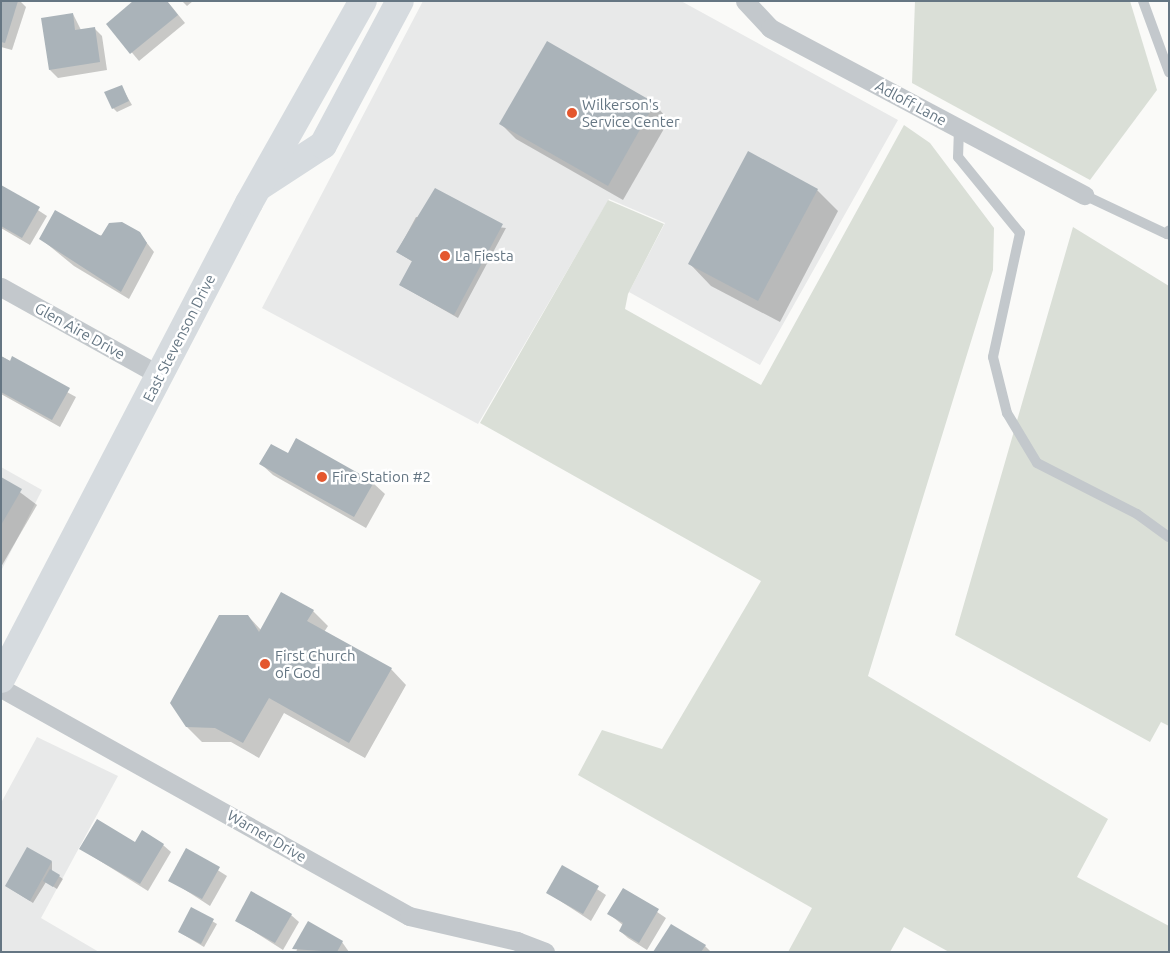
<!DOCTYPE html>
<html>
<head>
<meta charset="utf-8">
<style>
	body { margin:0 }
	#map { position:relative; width:1170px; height:953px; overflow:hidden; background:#fafaf8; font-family:Ubuntu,sans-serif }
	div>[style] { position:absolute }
	.built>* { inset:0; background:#e8e9e9 }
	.green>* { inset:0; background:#dadfd7 }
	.shadow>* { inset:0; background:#0003 }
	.building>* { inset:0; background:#aab3b9 }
	.lane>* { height:10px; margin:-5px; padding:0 5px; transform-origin:5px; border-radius:5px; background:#c3c8cc }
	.street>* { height:19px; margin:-9.5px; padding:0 9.5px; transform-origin:9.5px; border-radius:9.5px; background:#c3c8cc }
	.secondary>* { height:28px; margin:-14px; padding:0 14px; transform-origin:14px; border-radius:14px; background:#d6dbdf }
	.dots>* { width:14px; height:14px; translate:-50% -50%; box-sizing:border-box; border:2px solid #fff; border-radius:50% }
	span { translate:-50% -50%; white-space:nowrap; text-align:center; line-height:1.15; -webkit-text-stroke:5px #fff; paint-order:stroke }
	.street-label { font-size:15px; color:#657683 }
	.poi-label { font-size:15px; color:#657683 }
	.left { translate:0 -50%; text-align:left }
	.frame { position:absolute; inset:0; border:2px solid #657683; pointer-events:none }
</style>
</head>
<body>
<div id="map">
	<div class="built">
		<i style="clip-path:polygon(423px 1px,681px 1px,898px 120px,760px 365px,629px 292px,665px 223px,609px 199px,478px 424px,262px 308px)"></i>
		<i style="clip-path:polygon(1px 467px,42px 490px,1px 571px)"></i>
		<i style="clip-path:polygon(37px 737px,118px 776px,41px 918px,99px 952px,1px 952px,1px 803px)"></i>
	</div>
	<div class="green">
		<i style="clip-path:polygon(915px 1px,1130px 1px,1157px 90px,1090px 180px,912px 83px)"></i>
		<i style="clip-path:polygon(904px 125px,930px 143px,994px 228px,993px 270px,868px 676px,1108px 819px,1077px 877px,1169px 926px,1169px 952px,949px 952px,904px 927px,890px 952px,788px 952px,812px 908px,578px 775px,602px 730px,662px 749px,761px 581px,480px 423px,608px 200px,664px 224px,628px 294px,625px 309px,761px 385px)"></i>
		<i style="clip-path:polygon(1073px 227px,1169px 286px,1169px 726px,1161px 722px,1150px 742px,955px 635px)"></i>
	</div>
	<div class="shadow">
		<i style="clip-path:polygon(1px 1px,20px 1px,26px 7px,12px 50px,1px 47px)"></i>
		<i style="clip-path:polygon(135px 1px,167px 1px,185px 23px,139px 61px,108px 24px)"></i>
		<i style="clip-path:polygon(182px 1px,193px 1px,187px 6px)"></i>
		<i style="clip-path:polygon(73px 14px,81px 30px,94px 28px,102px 36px,107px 70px,58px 78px,50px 70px,43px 19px)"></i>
		<i style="clip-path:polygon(121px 86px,132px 105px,117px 112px,113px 108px)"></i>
		<i style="clip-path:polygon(654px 104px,669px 120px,623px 200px,516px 139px,501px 124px)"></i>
		<i style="clip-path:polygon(1px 186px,47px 216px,30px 245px,1px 228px)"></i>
		<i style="clip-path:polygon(817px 190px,838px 211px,780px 322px,711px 286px,690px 264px)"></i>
		<i style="clip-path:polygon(416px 217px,506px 228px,458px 318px,400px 285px,413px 262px,397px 252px)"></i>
		<i style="clip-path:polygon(139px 233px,154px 252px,129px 299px,74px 266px,41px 239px)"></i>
		<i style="clip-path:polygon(1px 356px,76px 397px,60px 427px,1px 394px)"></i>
		<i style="clip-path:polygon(288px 455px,373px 483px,385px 494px,366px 528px,273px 475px,261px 464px)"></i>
		<i style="clip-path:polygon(1px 478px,37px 505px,1px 567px)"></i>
		<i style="clip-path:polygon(313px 611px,328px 626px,324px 632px,391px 669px,406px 685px,365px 758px,284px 713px,259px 758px,231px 742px,202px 742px,187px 727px,248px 616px,261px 630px)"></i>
		<i style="clip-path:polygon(135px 843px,163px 845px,171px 852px,148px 891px,81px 849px)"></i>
		<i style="clip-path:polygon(28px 849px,52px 862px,52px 871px,63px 879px,57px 889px,46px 882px,33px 903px,6px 886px)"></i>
		<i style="clip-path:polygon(186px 850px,227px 876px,210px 906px,170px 880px)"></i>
		<i style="clip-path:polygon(563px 867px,606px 895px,591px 921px,548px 893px)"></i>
		<i style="clip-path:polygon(623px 889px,666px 918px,647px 950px,628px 938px,620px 931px,624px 926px,609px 914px)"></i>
		<i style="clip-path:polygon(192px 909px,217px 924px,204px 947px,179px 932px)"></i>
		<i style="clip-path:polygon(291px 915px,299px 922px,283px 950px,236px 920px)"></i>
		<i style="clip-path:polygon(308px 923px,342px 942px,349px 952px,296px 952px)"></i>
		<i style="clip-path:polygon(705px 946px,711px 952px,655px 952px)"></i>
	</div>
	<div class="building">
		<i style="clip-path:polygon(1px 1px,18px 1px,5px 43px,1px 42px)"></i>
		<i style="clip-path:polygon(133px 1px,167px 1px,178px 15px,130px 54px,106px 24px)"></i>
		<i style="clip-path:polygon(73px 13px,75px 30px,95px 27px,100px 62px,49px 70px,41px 18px)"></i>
		<i style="clip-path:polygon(547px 41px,655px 103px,608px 186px,499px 124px)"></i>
		<i style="clip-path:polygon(122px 85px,129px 101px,112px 109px,104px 92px)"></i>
		<i style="clip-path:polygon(748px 151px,818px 189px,758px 301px,688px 264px)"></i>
		<i style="clip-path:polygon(1px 185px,40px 207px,22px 238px,1px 226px)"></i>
		<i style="clip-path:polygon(435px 188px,503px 224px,454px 315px,399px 285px,412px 261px,396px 252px)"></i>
		<i style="clip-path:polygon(55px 210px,101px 236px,109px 223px,122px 222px,140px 232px,147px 243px,121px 292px,39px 239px)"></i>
		<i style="clip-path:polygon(1px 356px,10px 361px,12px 356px,70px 388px,52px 420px,1px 392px)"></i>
		<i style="clip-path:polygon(296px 438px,374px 482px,354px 517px,259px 464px,271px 444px,288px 453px)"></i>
		<i style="clip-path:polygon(1px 477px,22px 489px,1px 525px)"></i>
		<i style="clip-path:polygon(281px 592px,314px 610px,307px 621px,392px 668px,349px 743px,269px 698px,243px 743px,215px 728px,186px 727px,170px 703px,219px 615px,248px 615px,259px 632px)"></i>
		<i style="clip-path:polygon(97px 819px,135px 842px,142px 830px,164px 844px,140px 884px,79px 849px)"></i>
		<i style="clip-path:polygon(27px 847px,52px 861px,30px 901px,5px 886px)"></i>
		<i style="clip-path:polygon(186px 848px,220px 867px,202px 899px,168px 881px)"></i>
		<i style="clip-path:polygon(562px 865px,599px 886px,583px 914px,546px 893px)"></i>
		<i style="clip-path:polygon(50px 869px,60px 875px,53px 887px,43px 881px)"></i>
		<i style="clip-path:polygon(623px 888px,659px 909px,639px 943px,619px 931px,623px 923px,607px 914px)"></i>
		<i style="clip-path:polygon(251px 891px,292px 914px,275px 943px,235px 921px)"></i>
		<i style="clip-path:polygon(191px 907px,214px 919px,201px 944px,178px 932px)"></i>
		<i style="clip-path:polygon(308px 921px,343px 941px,337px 952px,292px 949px)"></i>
		<i style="clip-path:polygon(671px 924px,706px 945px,701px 952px,653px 952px)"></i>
	</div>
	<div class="lane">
		<i style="left:1143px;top:1px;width:76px;rotate:69.9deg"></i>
		<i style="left:959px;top:129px;width:28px;rotate:92deg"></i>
		<i style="left:958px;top:157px;width:98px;rotate:50.8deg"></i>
		<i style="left:1020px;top:233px;width:127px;rotate:102.3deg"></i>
		<i style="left:993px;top:357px;width:58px;rotate:76deg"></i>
		<i style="left:1007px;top:413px;width:58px;rotate:59deg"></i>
		<i style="left:1037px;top:463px;width:112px;rotate:27deg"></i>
		<i style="left:1137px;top:514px;width:39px;rotate:36deg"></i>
		<i style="left:1084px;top:195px;width:92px;rotate:25.2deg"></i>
		<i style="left:1167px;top:234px;width:4px;rotate:-63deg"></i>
	</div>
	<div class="street">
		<i style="left:745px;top:1px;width:37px;rotate:47deg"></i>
		<i style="left:770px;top:28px;width:356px;rotate:28deg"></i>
		<i style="left:1px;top:287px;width:181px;rotate:29.1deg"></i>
		<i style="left:1px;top:688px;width:467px;rotate:29.2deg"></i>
		<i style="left:409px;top:916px;width:111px;rotate:13deg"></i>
		<i style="left:517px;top:941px;width:30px;rotate:21deg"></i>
	</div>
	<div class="secondary">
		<i style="left:260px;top:186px;width:75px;rotate:-33.1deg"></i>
		<i style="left:323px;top:145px;width:163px;rotate:-61.9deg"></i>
		<i style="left:1px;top:679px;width:537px;rotate:-62.48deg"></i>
		<i style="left:249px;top:203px;width:232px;rotate:-60.6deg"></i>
	</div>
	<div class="dots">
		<i style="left:572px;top:113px;background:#e4572e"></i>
		<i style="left:445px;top:256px;background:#e4572e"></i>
		<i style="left:322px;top:477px;background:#e4572e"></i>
		<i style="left:265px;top:664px;background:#e4572e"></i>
	</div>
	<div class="street-label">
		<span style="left:911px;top:103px;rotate:28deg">Adloff Lane</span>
		<span style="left:80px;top:331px;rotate:29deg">Glen Aire Drive</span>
		<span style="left:179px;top:338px;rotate:-63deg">East Stevenson Drive</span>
		<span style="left:267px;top:836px;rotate:30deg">Warner Drive</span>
	</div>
	<div class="poi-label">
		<span class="left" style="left:582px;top:113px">Wilkerson's<br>Service Center</span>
		<span class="left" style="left:455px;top:256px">La Fiesta</span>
		<span class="left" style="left:332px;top:477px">Fire Station #2</span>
		<span class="left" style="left:275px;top:664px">First Church<br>of God</span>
	</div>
	<div class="frame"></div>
</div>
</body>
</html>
